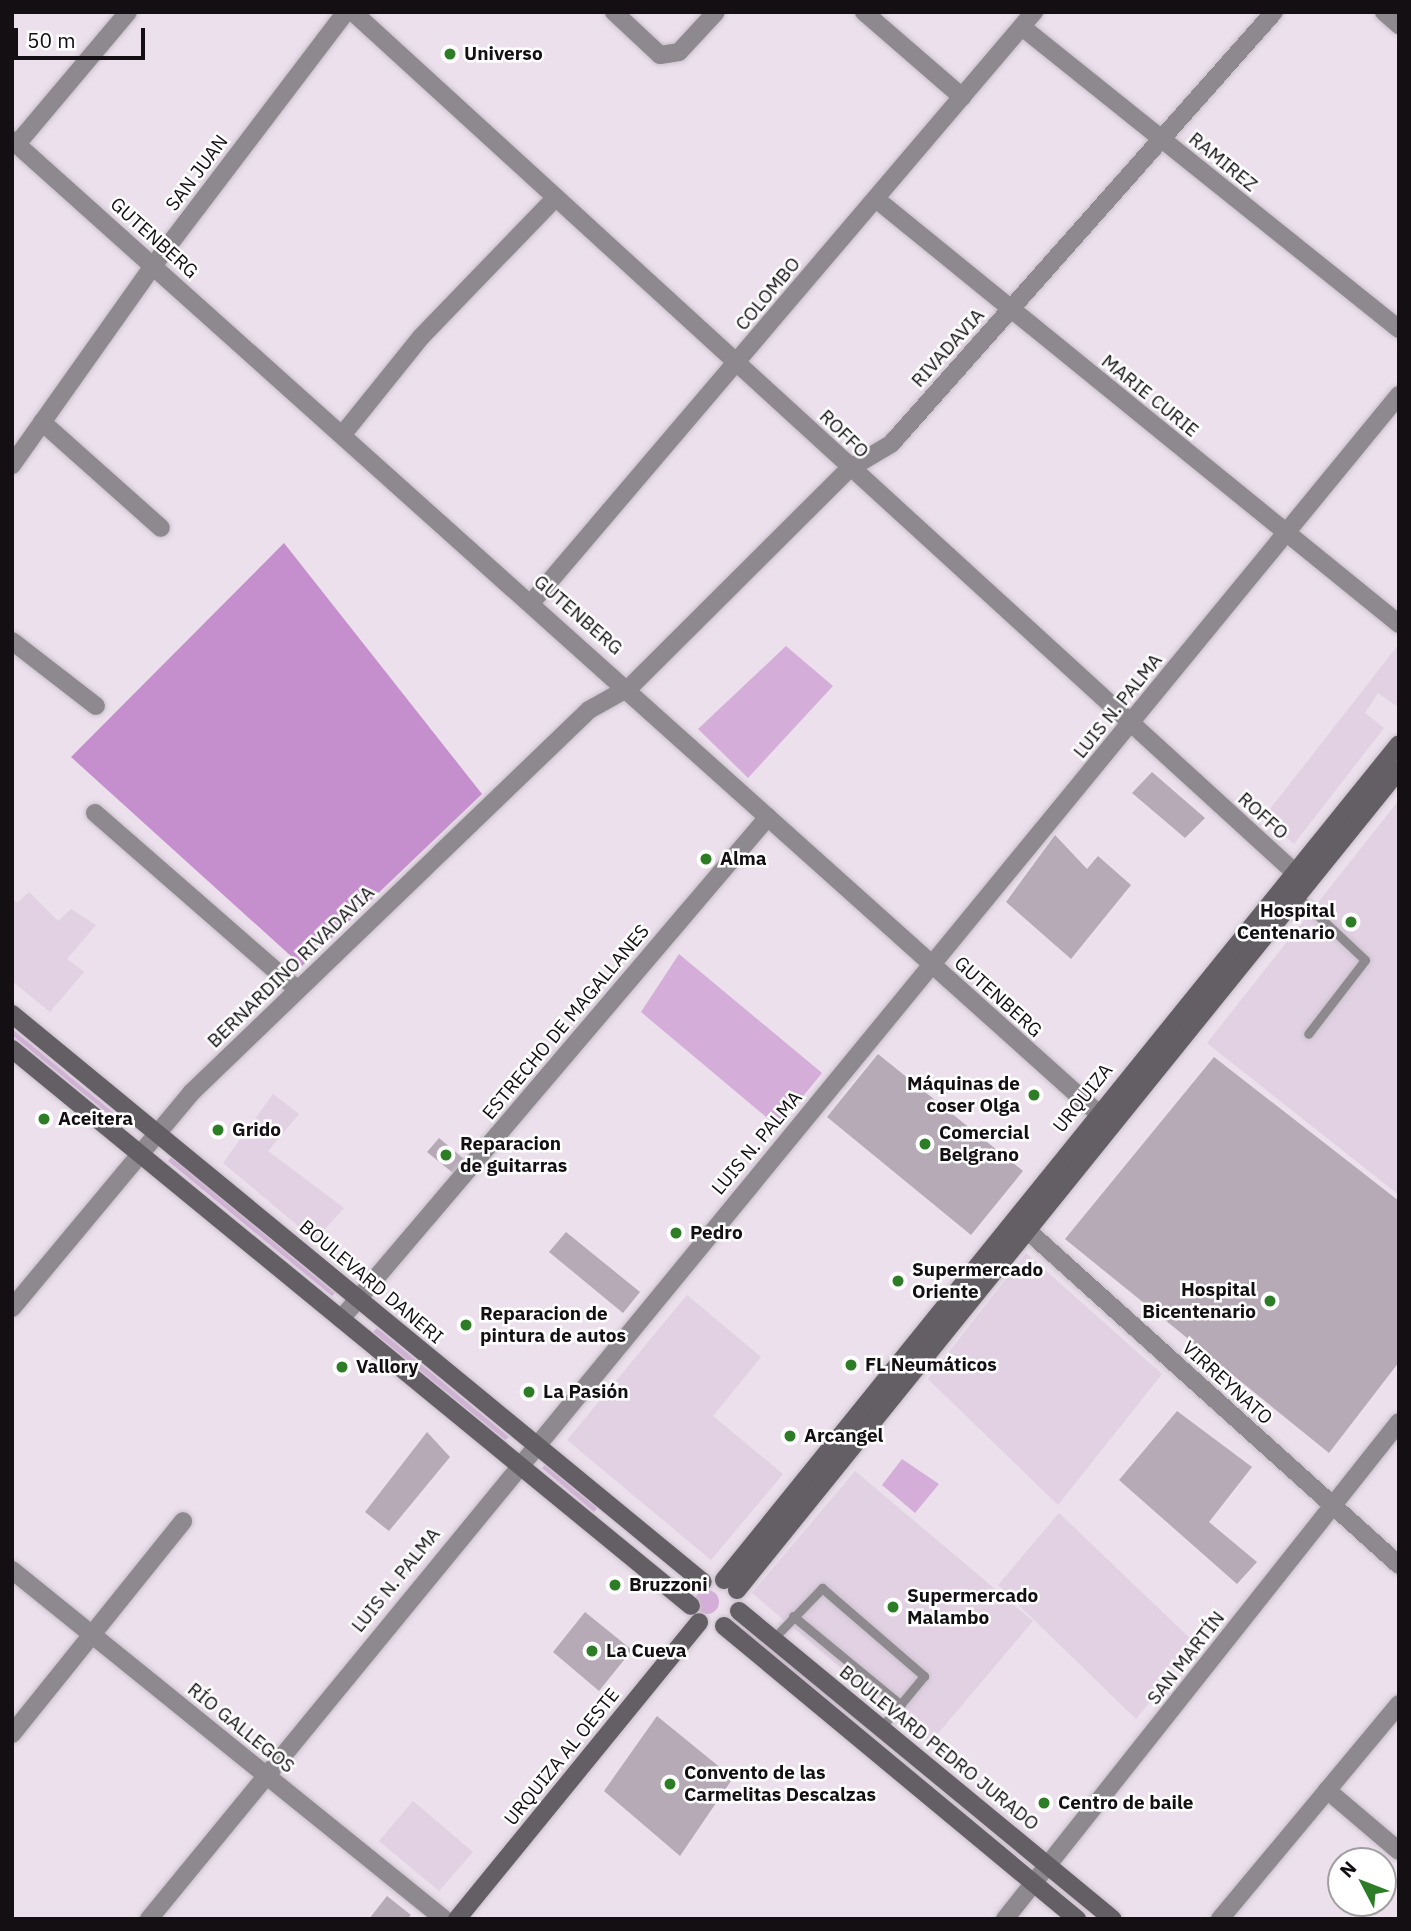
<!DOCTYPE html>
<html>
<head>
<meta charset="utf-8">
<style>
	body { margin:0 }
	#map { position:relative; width:1411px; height:1931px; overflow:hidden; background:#ebe0ec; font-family:"IBM Plex Sans",sans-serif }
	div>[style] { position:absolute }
	.built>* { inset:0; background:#e1d1e3 }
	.green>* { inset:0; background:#d4aed9 }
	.round { border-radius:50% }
	.forest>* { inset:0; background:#c58fcd }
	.building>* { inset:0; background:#b5aab6 }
	.roads { filter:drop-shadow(0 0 2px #c8bfc9) drop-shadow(0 0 2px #c8bfc9) }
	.service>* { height:9px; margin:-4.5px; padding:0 4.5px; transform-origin:4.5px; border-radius:4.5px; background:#8d898e }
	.minor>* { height:18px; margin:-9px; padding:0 9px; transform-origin:9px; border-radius:9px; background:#8d898e }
	.secondary>* { height:18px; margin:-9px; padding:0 9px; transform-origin:9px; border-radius:9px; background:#645e65 }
	.dots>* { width:19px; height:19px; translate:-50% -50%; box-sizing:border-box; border:4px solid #fff; border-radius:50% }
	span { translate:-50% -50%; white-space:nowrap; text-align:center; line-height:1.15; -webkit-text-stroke:5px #fff; paint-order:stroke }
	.poi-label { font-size:19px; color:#130f13; font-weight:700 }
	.left { translate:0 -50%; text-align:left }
	.right { translate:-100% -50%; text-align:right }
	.street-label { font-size:19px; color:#130f13 }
	.frame { position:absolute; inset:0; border:14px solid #130f13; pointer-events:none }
	.north { position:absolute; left:1327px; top:1847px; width:70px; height:70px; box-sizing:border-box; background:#fff; border:2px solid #a19fa1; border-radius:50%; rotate:312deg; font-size:19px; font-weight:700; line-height:28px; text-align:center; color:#130f13 }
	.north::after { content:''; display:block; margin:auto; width:24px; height:32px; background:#2d7d27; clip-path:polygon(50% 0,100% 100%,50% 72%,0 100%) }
	.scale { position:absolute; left:14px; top:28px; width:131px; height:32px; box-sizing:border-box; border:4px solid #130f13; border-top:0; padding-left:9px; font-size:21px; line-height:24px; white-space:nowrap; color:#130f13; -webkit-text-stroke:5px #fff; paint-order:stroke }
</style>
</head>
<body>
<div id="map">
	<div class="built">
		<i style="clip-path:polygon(1399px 644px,1399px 708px,1378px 693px,1365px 713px,1384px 728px,1294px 844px,1263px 818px)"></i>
		<i style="clip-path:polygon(1399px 800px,1399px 1195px,1207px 1043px)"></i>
		<i style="clip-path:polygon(29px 892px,58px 921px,71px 909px,96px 925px,67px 959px,84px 972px,50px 1012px,12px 981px,12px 898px,17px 903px)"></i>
		<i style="clip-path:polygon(273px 1094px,299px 1114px,268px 1151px,344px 1208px,315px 1240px,223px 1163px)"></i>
		<i style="clip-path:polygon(1026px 1253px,1162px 1374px,1058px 1505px,928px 1379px)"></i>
		<i style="clip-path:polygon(687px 1295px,761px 1357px,713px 1416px,783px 1474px,711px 1560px,567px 1440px)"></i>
		<i style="clip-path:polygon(855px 1471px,1033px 1621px,930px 1743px,752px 1593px)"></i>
		<i style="clip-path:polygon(1059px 1513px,1196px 1644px,1136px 1719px,998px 1585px)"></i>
		<i style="clip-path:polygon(413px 1801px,473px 1852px,439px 1891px,379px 1841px)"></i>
	</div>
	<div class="green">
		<i style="clip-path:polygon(786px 646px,833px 686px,748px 778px,698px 729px)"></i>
		<i style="clip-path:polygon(679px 954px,822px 1073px,778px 1127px,641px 1012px)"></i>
		<i style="clip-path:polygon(12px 1029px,126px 1123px,123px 1126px,12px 1035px)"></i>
		<i style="clip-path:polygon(171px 1157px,335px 1293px,332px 1296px,168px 1161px)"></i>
		<i style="clip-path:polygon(377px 1328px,509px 1437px,505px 1440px,373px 1332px)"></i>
		<i style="clip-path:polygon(902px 1459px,939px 1484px,915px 1513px,882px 1485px)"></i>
		<i style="clip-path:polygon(545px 1465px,597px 1508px,594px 1512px,542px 1468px)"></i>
		<i class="round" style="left:695px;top:1590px;width:24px;height:24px"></i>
		<i style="clip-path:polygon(748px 1629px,1018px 1850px,745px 1632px)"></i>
	</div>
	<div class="forest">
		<i style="clip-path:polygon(284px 543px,482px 794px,302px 966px,71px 757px)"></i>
	</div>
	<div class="building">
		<i style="clip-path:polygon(1152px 772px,1205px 818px,1185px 838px,1132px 793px)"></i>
		<i style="clip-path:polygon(1055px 835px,1087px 869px,1098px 856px,1131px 885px,1071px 959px,1006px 902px)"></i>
		<i style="clip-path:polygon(878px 1054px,1023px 1171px,971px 1235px,827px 1117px)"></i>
		<i style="clip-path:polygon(1214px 1057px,1399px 1201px,1399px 1362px,1329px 1453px,1065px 1239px)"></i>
		<i style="clip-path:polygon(439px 1138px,464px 1159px,453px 1173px,427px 1152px)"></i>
		<i style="clip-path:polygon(566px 1232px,640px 1292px,623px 1313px,549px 1252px)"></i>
		<i style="clip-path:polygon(1177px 1411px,1252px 1467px,1209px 1522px,1257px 1562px,1237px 1584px,1119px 1480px)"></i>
		<i style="clip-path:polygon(427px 1432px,450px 1457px,389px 1531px,365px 1512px)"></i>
		<i style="clip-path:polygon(585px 1612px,632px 1650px,599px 1691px,553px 1652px)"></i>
		<i style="clip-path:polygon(657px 1716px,733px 1778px,680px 1856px,604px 1791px)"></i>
		<i style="clip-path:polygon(387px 1896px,411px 1915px,407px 1919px,369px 1919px)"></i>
	</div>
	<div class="roads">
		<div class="service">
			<i style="left:1295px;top:894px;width:96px;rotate:43.3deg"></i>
			<i style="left:1365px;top:960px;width:93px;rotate:127.6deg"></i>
			<i style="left:793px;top:1616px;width:140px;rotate:39.5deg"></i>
			<i style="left:773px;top:1639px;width:71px;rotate:-46.1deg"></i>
			<i style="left:822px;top:1588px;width:135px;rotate:40.8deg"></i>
			<i style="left:924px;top:1676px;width:67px;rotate:129.6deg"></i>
		</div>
		<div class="minor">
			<i style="left:353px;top:12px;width:1290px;rotate:42.42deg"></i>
			<i style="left:614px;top:12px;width:63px;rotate:43.1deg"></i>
			<i style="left:660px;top:55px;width:19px;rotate:-9deg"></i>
			<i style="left:679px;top:52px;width:54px;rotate:-47.2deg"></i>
			<i style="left:864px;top:12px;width:130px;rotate:40.9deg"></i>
			<i style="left:1384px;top:12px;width:20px;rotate:41deg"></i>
			<i style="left:1022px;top:27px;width:483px;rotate:38.7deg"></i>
			<i style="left:12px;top:140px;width:1473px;rotate:41.86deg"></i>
			<i style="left:17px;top:144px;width:172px;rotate:-49.9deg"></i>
			<i style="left:876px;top:199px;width:674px;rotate:39.1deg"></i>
			<i style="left:42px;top:422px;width:159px;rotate:41.7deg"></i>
			<i style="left:343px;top:434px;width:124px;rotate:-51.2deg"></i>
			<i style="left:421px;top:337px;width:194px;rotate:-46deg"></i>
			<i style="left:12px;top:465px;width:244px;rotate:-54.7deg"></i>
			<i style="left:153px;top:266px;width:319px;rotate:-52.8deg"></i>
			<i style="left:532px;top:602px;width:775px;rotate:-49.61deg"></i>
			<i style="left:12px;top:641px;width:106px;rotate:37.7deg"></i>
			<i style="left:95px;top:813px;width:269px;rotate:41.1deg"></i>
			<i style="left:1028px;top:1231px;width:499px;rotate:42deg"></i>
			<i style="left:12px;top:1308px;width:280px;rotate:-50.2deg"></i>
			<i style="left:191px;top:1093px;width:552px;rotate:-43.9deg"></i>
			<i style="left:589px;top:710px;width:47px;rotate:-29.3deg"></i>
			<i style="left:630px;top:687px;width:309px;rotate:-44.9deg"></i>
			<i style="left:849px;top:469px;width:49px;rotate:-30.8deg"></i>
			<i style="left:891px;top:444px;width:577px;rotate:-48.44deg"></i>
			<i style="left:341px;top:1319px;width:659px;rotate:-49.62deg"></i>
			<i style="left:12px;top:1570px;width:555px;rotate:38.93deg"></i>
			<i style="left:12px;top:1734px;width:273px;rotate:-51.2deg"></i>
			<i style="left:1327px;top:1790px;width:94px;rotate:40.3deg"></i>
			<i style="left:149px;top:1919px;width:1971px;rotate:-50.64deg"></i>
			<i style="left:1005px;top:1919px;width:634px;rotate:-51.59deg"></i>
			<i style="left:1220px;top:1919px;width:280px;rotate:-50.2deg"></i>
		</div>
		<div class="secondary">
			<i style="left:12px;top:1014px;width:894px;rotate:39.42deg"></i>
			<i style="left:12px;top:1049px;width:878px;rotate:39.36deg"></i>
			<i style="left:724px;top:1580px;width:1074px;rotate:-51.08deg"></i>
			<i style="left:737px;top:1590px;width:1054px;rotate:-51.09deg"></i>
			<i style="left:739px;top:1611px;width:484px;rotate:39.5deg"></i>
			<i style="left:724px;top:1626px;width:459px;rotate:39.7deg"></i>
			<i style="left:457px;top:1919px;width:383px;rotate:-50.8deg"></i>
		</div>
	</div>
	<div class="dots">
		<i style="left:450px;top:54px;background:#2d7d27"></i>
		<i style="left:706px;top:859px;background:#2d7d27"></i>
		<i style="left:1351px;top:922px;background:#2d7d27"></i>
		<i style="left:1034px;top:1095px;background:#2d7d27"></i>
		<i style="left:44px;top:1119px;background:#2d7d27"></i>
		<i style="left:218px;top:1130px;background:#2d7d27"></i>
		<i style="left:925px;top:1144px;background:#2d7d27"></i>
		<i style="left:446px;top:1155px;background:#2d7d27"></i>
		<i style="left:676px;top:1233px;background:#2d7d27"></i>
		<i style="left:898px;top:1281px;background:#2d7d27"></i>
		<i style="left:1270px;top:1301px;background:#2d7d27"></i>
		<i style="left:466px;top:1325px;background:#2d7d27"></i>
		<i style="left:851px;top:1365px;background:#2d7d27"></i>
		<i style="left:342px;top:1367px;background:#2d7d27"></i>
		<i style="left:529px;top:1392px;background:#2d7d27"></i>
		<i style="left:790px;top:1436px;background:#2d7d27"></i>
		<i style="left:615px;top:1585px;background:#2d7d27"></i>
		<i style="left:893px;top:1607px;background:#2d7d27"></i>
		<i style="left:592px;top:1651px;background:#2d7d27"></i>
		<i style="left:670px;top:1784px;background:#2d7d27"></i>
		<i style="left:1044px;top:1803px;background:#2d7d27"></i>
	</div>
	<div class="poi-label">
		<span class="left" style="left:464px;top:54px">Universo</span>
		<span class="left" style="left:720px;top:859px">Alma</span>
		<span class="right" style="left:1335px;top:922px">Hospital<br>Centenario</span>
		<span class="right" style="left:1020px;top:1095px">Máquinas de<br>coser Olga</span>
		<span class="left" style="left:58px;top:1119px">Aceitera</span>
		<span class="left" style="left:232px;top:1130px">Grido</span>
		<span class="left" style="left:939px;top:1144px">Comercial<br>Belgrano</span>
		<span class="left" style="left:460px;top:1155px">Reparacion<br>de guitarras</span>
		<span class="left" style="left:690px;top:1233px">Pedro</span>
		<span class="left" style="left:912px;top:1281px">Supermercado<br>Oriente</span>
		<span class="right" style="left:1256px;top:1301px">Hospital<br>Bicentenario</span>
		<span class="left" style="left:480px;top:1325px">Reparacion de<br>pintura de autos</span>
		<span class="left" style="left:865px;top:1365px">FL Neumáticos</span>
		<span class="left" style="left:356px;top:1367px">Vallory</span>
		<span class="left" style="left:543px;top:1392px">La Pasión</span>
		<span class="left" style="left:804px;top:1436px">Arcangel</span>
		<span class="left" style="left:629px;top:1585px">Bruzzoni</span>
		<span class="left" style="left:907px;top:1607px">Supermercado<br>Malambo</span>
		<span class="left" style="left:606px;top:1651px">La Cueva</span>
		<span class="left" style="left:684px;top:1784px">Convento de las<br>Carmelitas Descalzas</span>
		<span class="left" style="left:1058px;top:1803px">Centro de baile</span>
	</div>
	<div class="street-label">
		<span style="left:1223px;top:162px;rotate:39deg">RAMIREZ</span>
		<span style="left:197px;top:173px;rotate:-53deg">SAN JUAN</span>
		<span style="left:154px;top:238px;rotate:42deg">GUTENBERG</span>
		<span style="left:768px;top:294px;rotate:-50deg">COLOMBO</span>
		<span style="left:948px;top:348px;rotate:-48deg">RIVADAVIA</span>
		<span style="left:1150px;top:396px;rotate:39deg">MARIE CURIE</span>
		<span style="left:844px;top:434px;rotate:44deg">ROFFO</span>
		<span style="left:578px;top:615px;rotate:41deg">GUTENBERG</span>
		<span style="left:1118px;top:706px;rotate:-51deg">LUIS N. PALMA</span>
		<span style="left:1263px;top:816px;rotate:42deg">ROFFO</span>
		<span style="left:291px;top:967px;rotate:-44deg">BERNARDINO RIVADAVIA</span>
		<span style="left:998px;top:997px;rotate:42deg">GUTENBERG</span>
		<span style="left:566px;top:1022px;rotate:-50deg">ESTRECHO DE MAGALLANES</span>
		<span style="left:1083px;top:1098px;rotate:-51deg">URQUIZA</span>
		<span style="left:757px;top:1143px;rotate:-50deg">LUIS N. PALMA</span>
		<span style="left:371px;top:1282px;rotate:40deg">BOULEVARD DANERI</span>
		<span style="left:1227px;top:1383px;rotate:42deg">VIRREYNATO</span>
		<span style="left:396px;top:1580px;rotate:-51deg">LUIS N. PALMA</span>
		<span style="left:1186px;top:1658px;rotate:-52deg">SAN MARTÍN</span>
		<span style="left:241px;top:1728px;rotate:39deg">RÍO GALLEGOS</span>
		<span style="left:939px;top:1748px;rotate:39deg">BOULEVARD PEDRO JURADO</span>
		<span style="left:562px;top:1757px;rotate:-51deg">URQUIZA AL OESTE</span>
	</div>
	<div class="frame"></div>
	<div class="north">N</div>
	<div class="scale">50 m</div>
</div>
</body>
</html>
